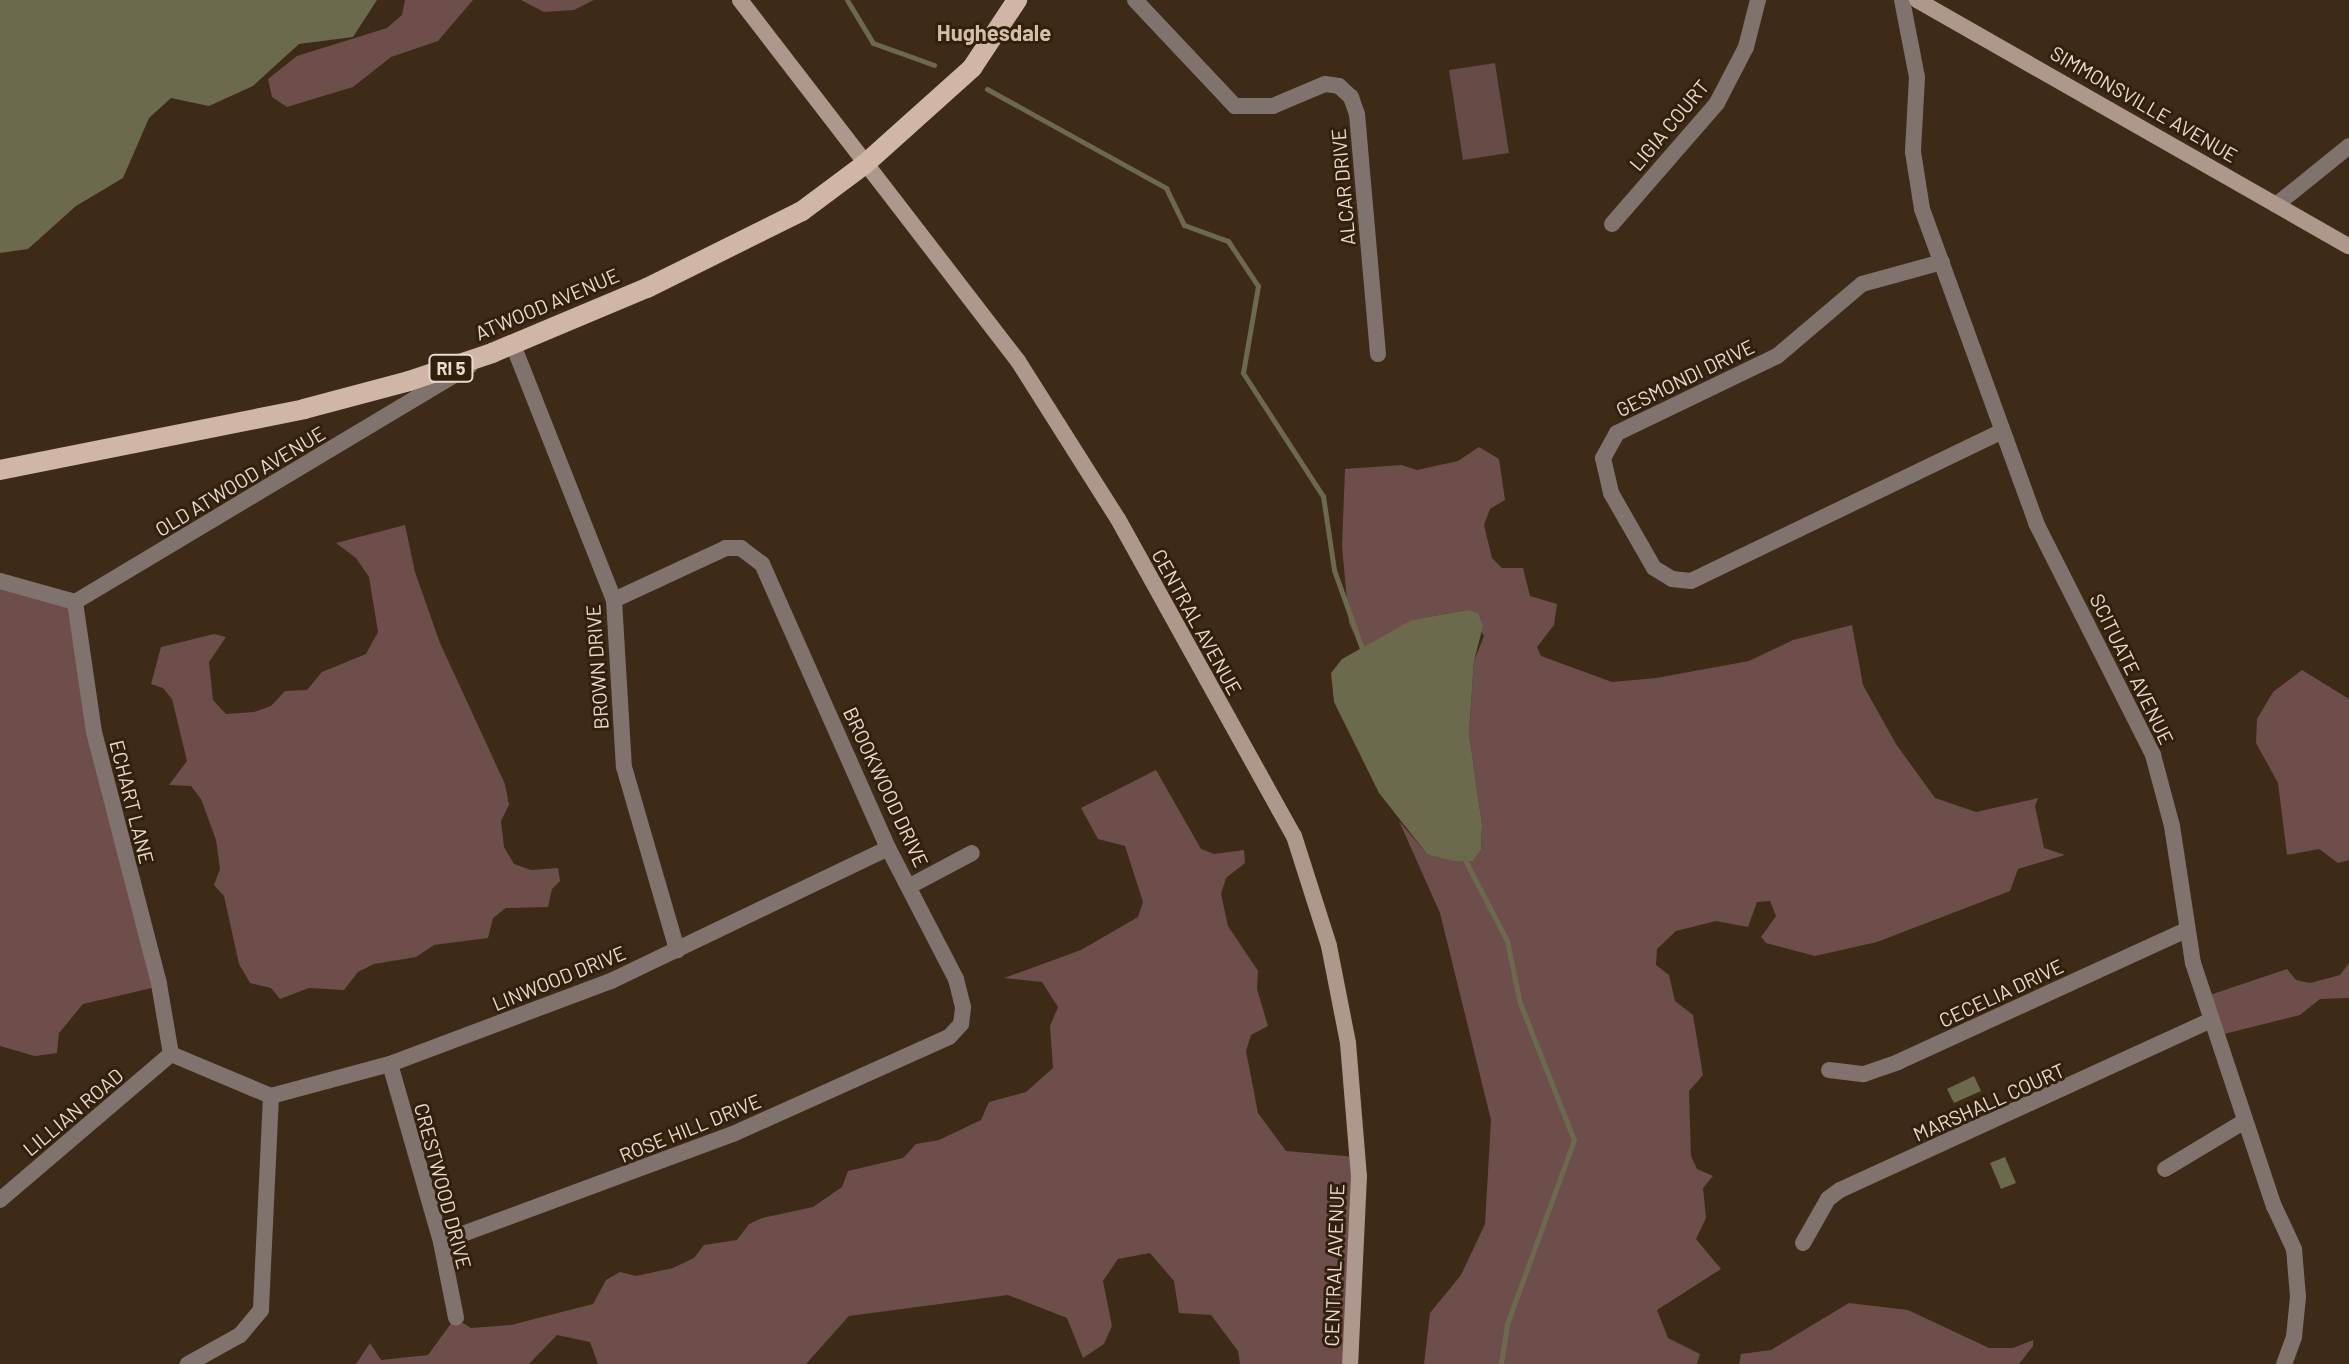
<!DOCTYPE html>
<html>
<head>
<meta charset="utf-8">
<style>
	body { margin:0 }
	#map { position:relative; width:2349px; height:1364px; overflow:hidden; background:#3d2a17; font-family:Barlow,sans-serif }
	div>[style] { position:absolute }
	.green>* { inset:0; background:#664b47 }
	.forest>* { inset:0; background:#6d4e4a }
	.water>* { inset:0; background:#6b6a4d }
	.stream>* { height:5px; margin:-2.5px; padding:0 2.5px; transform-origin:2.5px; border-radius:2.5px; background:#6b6a4d }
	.street>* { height:16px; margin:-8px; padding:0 8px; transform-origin:8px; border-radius:8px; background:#80726c }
	.secondary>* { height:16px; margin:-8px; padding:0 8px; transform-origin:8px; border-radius:8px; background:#ae988e }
	.primary>* { height:20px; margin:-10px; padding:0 10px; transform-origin:10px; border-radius:10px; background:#d1b6a8 }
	span { translate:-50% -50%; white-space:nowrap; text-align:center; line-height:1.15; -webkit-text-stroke:6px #32200d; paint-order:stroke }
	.shield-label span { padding:2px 6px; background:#32200d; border:2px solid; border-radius:6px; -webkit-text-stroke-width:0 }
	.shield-label { font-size:18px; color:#e8dcd0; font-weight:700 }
	.street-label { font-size:20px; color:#e8dcd0 }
	.neighbourhood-label { font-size:22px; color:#d5bea6; font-weight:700 }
</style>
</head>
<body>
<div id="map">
	<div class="green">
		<i style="clip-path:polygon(1495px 63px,1509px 153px,1463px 160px,1449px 70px)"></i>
	</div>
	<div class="forest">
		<i style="clip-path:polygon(405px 0,473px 0,438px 41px,391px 57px,353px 87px,287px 107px,272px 97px,268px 79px,297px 56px,387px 28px,402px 15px)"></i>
		<i style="clip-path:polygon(521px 0,594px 0,574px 10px,544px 12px)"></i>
		<i style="clip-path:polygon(1479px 447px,1499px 459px,1505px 500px,1490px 509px,1484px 525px,1492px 558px,1502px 568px,1523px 568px,1530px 596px,1557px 604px,1554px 625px,1537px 647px,1541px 656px,1612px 682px,1656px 678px,1749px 661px,1793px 640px,1852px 625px,1863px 685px,1896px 744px,1935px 798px,1976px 812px,2038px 798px,2035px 806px,2044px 848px,2065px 855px,2018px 869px,2010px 891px,1877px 942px,1815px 956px,1766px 943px,1761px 937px,1776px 916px,1770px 901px,1757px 902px,1748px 927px,1716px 921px,1676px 931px,1657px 949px,1656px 965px,1669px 975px,1675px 1001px,1693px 1015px,1703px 1075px,1689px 1091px,1691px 1156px,1697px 1169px,1713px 1176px,1703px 1188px,1706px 1218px,1696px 1239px,1721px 1269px,1657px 1310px,1668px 1338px,1700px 1354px,1697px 1364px,1424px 1364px,1430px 1313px,1461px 1275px,1485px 1224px,1491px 1120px,1440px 913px,1399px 821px,1427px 854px,1473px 861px,1481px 850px,1482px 825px,1469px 733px,1474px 661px,1484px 636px,1467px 610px,1413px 620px,1362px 651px,1349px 623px,1342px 546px,1345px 469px,1401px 465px,1417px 470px,1458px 461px)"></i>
		<i style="clip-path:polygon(405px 525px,415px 572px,440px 643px,505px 784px,509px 805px,501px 821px,504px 847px,514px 864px,531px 870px,558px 868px,560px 881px,552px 889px,548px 907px,506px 908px,493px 918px,488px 938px,434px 945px,416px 957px,374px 964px,358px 972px,344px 990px,309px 988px,280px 999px,271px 988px,250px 983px,239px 964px,224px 896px,214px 885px,220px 869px,216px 840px,201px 799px,191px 786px,169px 785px,187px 761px,172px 699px,163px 688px,151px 684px,161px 647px,214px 634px,226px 637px,209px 662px,213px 700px,226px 714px,254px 712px,271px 706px,285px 691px,307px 690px,322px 672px,366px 654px,378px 632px,369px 577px,356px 558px,336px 543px)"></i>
		<i style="clip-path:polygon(0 582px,70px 601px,152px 988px,83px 1004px,59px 1033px,57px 1053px,35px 1056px,0 1046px)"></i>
		<i style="clip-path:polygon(2302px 670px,2349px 699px,2349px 860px,2338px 863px,2319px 849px,2287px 855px,2278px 783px,2256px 743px,2257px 719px,2273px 692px)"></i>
		<i style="clip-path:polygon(1156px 770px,1201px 849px,1214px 854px,1244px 850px,1245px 863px,1226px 878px,1221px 894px,1228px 926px,1258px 971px,1257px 989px,1268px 1026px,1251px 1035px,1246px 1051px,1258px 1113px,1286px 1151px,1355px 1157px,1348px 1364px,1240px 1364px,1238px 1351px,1211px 1315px,1179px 1313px,1174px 1281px,1150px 1253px,1118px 1259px,1103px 1281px,1112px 1326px,1104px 1344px,1083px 1358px,1067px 1318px,1008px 1295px,849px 1316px,806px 1364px,598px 1364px,590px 1342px,557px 1335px,529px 1364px,356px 1364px,370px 1343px,381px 1360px,428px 1355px,455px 1318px,471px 1328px,511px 1325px,593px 1304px,606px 1280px,620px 1272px,636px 1276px,673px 1268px,694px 1258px,704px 1245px,737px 1240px,749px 1224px,762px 1218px,813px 1207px,842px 1187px,848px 1171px,903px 1158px,916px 1144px,939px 1140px,981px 1120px,989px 1102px,1026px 1092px,1053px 1068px,1050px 1026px,1058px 1007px,1042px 982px,1004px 978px,1081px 950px,1138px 917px,1143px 902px,1125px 846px,1098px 839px,1081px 808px)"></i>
		<i style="clip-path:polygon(2349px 963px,2349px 998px,2320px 999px,2300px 1015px,2216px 1036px,2204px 997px,2287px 969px,2296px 980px,2310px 983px,2340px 975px)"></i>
		<i style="clip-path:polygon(1849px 1303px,1908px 1310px,1989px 1348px,2013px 1348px,2033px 1340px,2033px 1346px,2019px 1364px,1739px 1364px,1741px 1354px,1771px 1350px)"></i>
	</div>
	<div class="water">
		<i style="clip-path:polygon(0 0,377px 0,353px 37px,299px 44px,253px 86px,209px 106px,171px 98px,149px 118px,123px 178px,76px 206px,28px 249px,0 253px)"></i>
		<i style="clip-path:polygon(1467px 610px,1478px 613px,1483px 626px,1474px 661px,1469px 733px,1482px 825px,1481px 850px,1473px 861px,1453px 861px,1427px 854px,1379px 793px,1334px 702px,1331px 673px,1342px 659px,1412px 620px)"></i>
		<i style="clip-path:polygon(1974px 1076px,1981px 1091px,1954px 1103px,1947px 1089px)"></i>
		<i style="clip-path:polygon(2005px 1157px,2016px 1183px,2001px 1189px,1990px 1163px)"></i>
	</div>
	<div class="stream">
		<i style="left:847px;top:0;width:50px;rotate:58.8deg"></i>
		<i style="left:873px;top:43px;width:65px;rotate:19.8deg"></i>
		<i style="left:987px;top:89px;width:205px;rotate:28.9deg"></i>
		<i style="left:1166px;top:188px;width:41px;rotate:64.1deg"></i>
		<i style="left:1184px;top:225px;width:47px;rotate:20deg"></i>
		<i style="left:1228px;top:241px;width:54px;rotate:56.3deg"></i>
		<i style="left:1258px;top:286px;width:88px;rotate:99.8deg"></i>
		<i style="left:1243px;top:373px;width:147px;rotate:57deg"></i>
		<i style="left:1323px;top:496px;width:75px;rotate:81.5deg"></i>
		<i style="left:1334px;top:570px;width:92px;rotate:70.4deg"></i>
		<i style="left:1463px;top:856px;width:96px;rotate:62.6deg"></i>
		<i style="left:1507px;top:941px;width:63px;rotate:78.2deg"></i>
		<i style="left:1520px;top:1003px;width:147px;rotate:68.5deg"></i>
		<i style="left:1574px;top:1140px;width:196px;rotate:110deg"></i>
		<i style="left:1507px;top:1324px;width:40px;rotate:98.5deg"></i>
	</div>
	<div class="street">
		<i style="left:1135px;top:0;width:146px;rotate:46.7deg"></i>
		<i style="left:1235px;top:106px;width:38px"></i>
		<i style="left:1273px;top:106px;width:56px;rotate:-22.9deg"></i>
		<i style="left:1325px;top:84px;width:14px;rotate:8deg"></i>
		<i style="left:1339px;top:86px;width:16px;rotate:43deg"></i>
		<i style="left:1351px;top:97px;width:18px;rotate:71deg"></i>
		<i style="left:1357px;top:114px;width:241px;rotate:85deg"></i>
		<i style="left:1902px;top:0;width:78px;rotate:79deg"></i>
		<i style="left:1917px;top:77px;width:75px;rotate:93.1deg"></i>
		<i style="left:1913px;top:152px;width:58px;rotate:81deg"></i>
		<i style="left:1922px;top:209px;width:334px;rotate:70deg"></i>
		<i style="left:2036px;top:523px;width:260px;rotate:63.2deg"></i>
		<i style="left:2153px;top:755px;width:73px;rotate:75deg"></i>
		<i style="left:2172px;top:826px;width:139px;rotate:81.3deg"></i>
		<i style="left:2193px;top:963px;width:256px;rotate:71.6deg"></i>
		<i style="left:2274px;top:1206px;width:47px;rotate:65.1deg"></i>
		<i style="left:2294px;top:1249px;width:48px;rotate:85.2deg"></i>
		<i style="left:2298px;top:1297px;width:40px;rotate:95.7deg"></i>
		<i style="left:2294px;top:1337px;width:29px;rotate:110deg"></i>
		<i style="left:2276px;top:205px;width:94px;rotate:-38.9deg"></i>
		<i style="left:1612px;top:224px;width:160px;rotate:-49deg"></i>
		<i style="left:1717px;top:103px;width:63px;rotate:-62.6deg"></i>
		<i style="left:1746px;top:47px;width:49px;rotate:-75.7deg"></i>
		<i style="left:1942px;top:262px;width:83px;rotate:164.6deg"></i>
		<i style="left:1862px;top:284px;width:111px;rotate:139.7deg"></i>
		<i style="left:1777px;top:356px;width:178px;rotate:154.3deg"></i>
		<i style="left:1617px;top:433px;width:29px;rotate:119deg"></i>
		<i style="left:1603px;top:458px;width:36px;rotate:77deg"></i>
		<i style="left:1611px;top:493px;width:86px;rotate:60.2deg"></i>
		<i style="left:1654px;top:568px;width:21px;rotate:31deg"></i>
		<i style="left:1672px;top:579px;width:19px;rotate:6deg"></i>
		<i style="left:1691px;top:581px;width:344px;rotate:-25.7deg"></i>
		<i style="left:513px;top:345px;width:274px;rotate:68.4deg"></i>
		<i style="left:614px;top:600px;width:167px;rotate:86.6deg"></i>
		<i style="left:624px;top:767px;width:191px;rotate:73.8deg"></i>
		<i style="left:0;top:581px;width:78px;rotate:15.6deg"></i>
		<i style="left:75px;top:602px;width:460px;rotate:-30.9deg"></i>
		<i style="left:75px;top:602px;width:131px;rotate:81.7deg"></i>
		<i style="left:94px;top:732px;width:260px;rotate:75.5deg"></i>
		<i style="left:159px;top:984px;width:71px;rotate:80.3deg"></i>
		<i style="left:910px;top:886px;width:70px;rotate:-28deg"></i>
		<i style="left:171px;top:1054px;width:108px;rotate:22.8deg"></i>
		<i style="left:271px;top:1096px;width:214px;rotate:92.7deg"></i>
		<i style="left:261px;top:1310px;width:33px;rotate:130deg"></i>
		<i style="left:240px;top:1335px;width:60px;rotate:150.9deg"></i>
		<i style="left:390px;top:1064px;width:185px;rotate:74deg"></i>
		<i style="left:441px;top:1242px;width:77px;rotate:78.8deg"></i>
		<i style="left:1829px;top:1070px;width:35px;rotate:7deg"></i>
		<i style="left:1864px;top:1074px;width:36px;rotate:-19deg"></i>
		<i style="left:1898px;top:1062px;width:317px;rotate:-24.6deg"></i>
		<i style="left:271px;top:1096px;width:123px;rotate:-15.1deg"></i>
		<i style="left:390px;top:1064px;width:236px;rotate:-20.6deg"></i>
		<i style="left:611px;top:981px;width:307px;rotate:-25.6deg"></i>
		<i style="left:2165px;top:1169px;width:93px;rotate:-31deg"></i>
		<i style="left:0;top:1200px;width:225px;rotate:-40.5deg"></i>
		<i style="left:441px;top:1242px;width:311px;rotate:-20.3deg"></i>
		<i style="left:733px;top:1134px;width:237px;rotate:-24.2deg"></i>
		<i style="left:949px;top:1037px;width:18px;rotate:-47deg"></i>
		<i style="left:961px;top:1024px;width:17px;rotate:-83deg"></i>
		<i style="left:963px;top:1007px;width:29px;rotate:-104deg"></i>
		<i style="left:956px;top:979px;width:148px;rotate:-117.4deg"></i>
		<i style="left:888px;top:848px;width:311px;rotate:-113.9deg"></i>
		<i style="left:762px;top:564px;width:26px;rotate:-143deg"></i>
		<i style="left:741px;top:548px;width:15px;rotate:180deg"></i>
		<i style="left:726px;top:548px;width:123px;rotate:155.1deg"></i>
		<i style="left:1803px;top:1243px;width:51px;rotate:-60.4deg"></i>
		<i style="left:1828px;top:1199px;width:15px;rotate:-37deg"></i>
		<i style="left:1840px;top:1190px;width:409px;rotate:-24.6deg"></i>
	</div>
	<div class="secondary">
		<i style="left:740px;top:0;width:456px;rotate:52.4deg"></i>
		<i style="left:1018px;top:361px;width:187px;rotate:57.7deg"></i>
		<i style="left:1118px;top:519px;width:363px;rotate:61deg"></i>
		<i style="left:1294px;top:836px;width:115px;rotate:72.3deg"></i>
		<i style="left:1329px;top:946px;width:99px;rotate:78.9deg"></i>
		<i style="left:1348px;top:1043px;width:133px;rotate:85.3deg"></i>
		<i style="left:1359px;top:1176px;width:188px;rotate:92.7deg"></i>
		<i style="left:1917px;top:0;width:497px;rotate:29.7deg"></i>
	</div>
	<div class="primary">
		<i style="left:0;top:470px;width:310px;rotate:-11.3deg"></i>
		<i style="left:304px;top:409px;width:109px;rotate:-14.9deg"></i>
		<i style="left:409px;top:381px;width:88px;rotate:-18.6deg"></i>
		<i style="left:492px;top:353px;width:168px;rotate:-22.8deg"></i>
		<i style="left:647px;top:288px;width:173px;rotate:-26.4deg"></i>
		<i style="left:802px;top:211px;width:79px;rotate:-36.7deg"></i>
		<i style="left:865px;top:164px;width:144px;rotate:-41.9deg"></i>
		<i style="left:972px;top:68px;width:82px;rotate:-56.5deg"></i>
	</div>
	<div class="shield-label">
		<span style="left:451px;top:368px">RI 5</span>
	</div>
	<div class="street-label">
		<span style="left:2144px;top:104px;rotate:30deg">SIMMONSVILLE AVENUE</span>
		<span style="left:1669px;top:125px;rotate:-50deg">LIGIA COURT</span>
		<span style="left:1343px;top:187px;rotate:-95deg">ALCAR DRIVE</span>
		<span style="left:547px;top:304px;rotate:-23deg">ATWOOD AVENUE</span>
		<span style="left:1685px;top:378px;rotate:-26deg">GESMONDI DRIVE</span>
		<span style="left:240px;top:481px;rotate:-31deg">OLD ATWOOD AVENUE</span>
		<span style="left:1197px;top:622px;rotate:61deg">CENTRAL AVENUE</span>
		<span style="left:597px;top:667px;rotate:-94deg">BROWN DRIVE</span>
		<span style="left:2132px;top:669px;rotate:64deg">SCITUATE AVENUE</span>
		<span style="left:886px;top:787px;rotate:65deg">BROOKWOOD DRIVE</span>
		<span style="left:132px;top:802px;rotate:76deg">ECHART LANE</span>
		<span style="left:559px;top:978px;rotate:-22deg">LINWOOD DRIVE</span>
		<span style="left:2001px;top:993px;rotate:-25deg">CECELIA DRIVE</span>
		<span style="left:1989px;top:1102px;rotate:-24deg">MARSHALL COURT</span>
		<span style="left:73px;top:1112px;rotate:-40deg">LILLIAN ROAD</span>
		<span style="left:690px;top:1128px;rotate:-22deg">ROSE HILL DRIVE</span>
		<span style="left:443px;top:1186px;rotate:75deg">CRESTWOOD DRIVE</span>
		<span style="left:1334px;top:1265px;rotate:-88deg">CENTRAL AVENUE</span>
	</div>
	<div class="neighbourhood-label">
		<span style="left:994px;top:33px">Hughesdale</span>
	</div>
</div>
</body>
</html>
